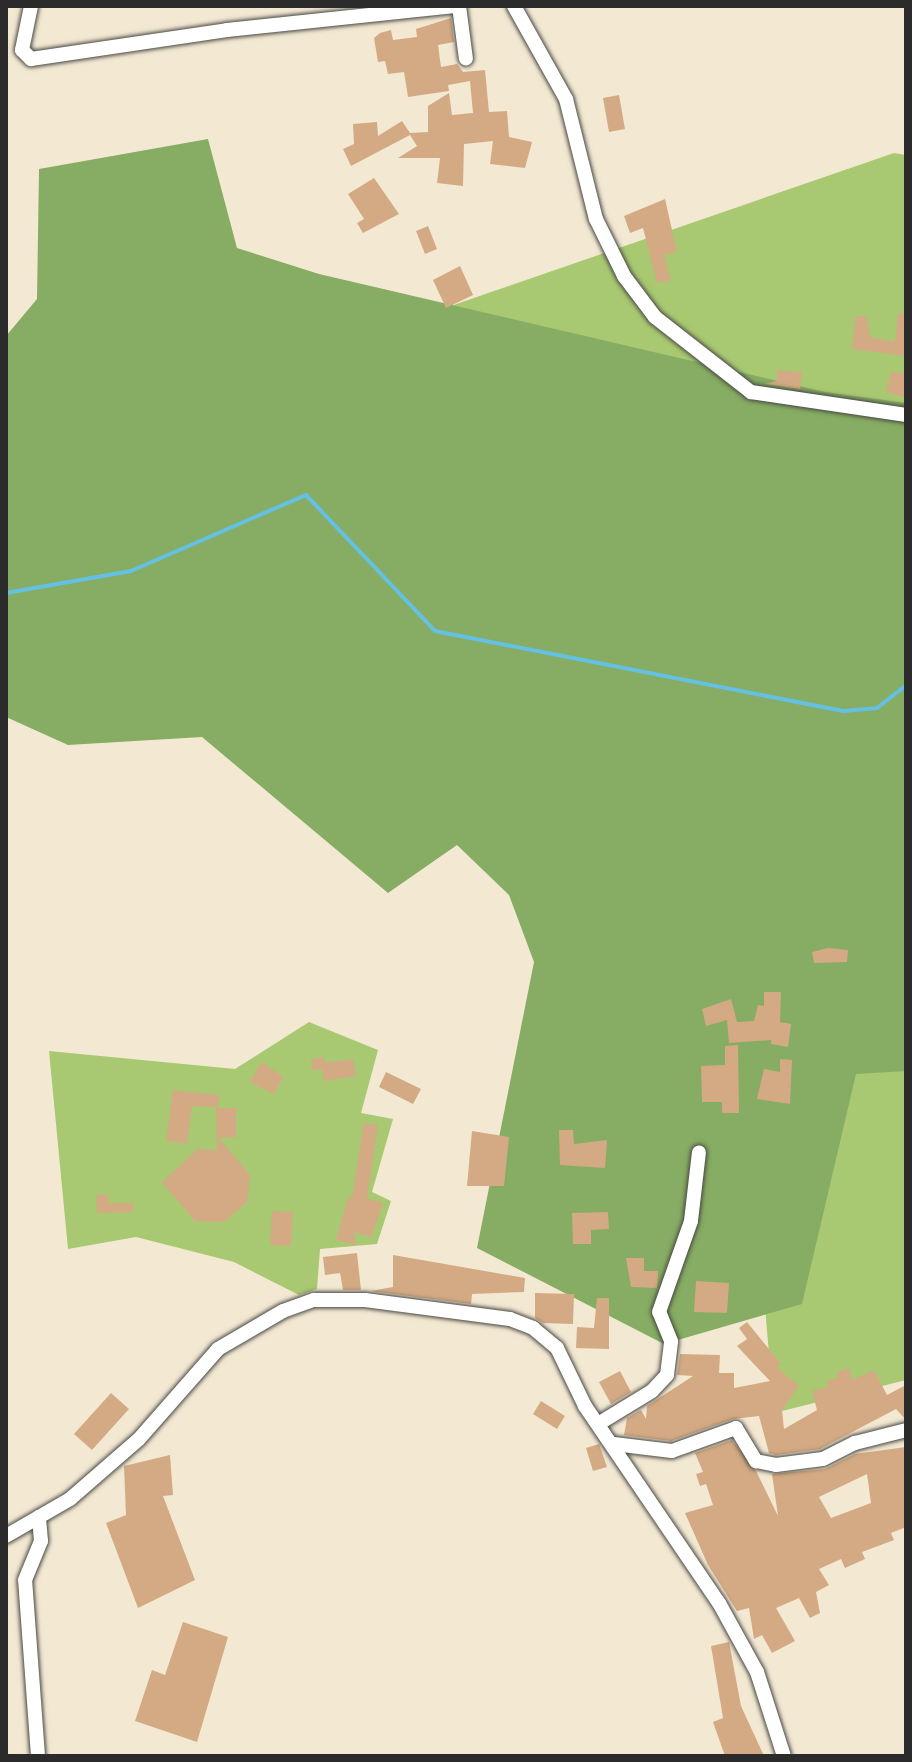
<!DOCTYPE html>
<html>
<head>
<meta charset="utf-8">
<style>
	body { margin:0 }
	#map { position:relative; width:912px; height:1762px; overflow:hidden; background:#f3e9d3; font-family:Itim,sans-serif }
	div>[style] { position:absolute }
	.green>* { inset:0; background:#a8c971 }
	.forest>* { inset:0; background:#86ad63 }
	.stream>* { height:4px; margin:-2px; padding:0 2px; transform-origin:2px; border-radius:2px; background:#65c1e3 }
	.building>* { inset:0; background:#d3aa83 }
	.roads { filter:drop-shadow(0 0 2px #494844) drop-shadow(0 0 2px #494844) }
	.minor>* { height:14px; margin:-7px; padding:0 7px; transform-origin:7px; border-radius:7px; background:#fff }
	span { translate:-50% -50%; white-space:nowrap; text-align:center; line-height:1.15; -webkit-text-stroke:8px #f7f3e8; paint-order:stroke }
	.frame { position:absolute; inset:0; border:8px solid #2b2b2b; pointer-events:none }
</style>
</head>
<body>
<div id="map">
	<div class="green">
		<i style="clip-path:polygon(894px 153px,906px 155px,906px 458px,445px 308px)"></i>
		<i style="clip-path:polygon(739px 1001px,906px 1001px,906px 1380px,774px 1413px)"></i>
		<i style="clip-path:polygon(309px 1022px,378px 1050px,361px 1113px,393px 1119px,372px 1192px,391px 1201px,377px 1244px,320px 1249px,317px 1289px,299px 1295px,234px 1262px,136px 1237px,68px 1249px,49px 1051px,235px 1069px)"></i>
	</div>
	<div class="forest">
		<i style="clip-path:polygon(208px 139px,237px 248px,319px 274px,825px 392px,906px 403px,906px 1071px,856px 1074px,802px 1304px,664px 1344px,477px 1248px,534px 962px,509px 895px,457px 845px,388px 893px,202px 737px,68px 745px,6px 717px,6px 336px,37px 299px,39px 169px)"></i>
	</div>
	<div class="stream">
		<i style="left:6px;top:593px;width:127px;rotate:-10deg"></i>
		<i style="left:131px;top:571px;width:191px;rotate:-23.5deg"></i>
		<i style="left:306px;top:495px;width:187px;rotate:46.5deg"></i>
		<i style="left:435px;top:631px;width:417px;rotate:11.1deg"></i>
		<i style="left:844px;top:711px;width:33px;rotate:-5deg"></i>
		<i style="left:877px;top:708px;width:37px;rotate:-38deg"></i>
	</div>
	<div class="building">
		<i style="clip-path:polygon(451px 18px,454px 42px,438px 45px,441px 67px,457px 64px,463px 72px,485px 70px,489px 112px,507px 111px,509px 137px,532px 142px,525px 168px,490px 164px,493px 141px,464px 144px,463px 186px,437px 183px,440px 158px,398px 158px,417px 146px,410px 135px,351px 166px,343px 149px,354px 144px,353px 124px,377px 122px,378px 136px,402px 121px,410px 133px,428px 132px,428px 106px,449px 93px,452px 115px,473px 113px,470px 81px,448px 85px,449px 91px,408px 97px,404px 72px,388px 74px,385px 61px,378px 62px,374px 38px,380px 33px,391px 30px,393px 40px,417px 37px,416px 29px)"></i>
		<i style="clip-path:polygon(619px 95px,625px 129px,609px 132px,603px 98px)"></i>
		<i style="clip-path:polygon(374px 178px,399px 214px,363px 233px,357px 223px,364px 219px,348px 194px)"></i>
		<i style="clip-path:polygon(665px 199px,677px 252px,664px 255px,671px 280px,657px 283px,643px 228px,630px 233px,624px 216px)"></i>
		<i style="clip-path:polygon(428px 226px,437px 249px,425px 254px,416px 231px)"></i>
		<i style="clip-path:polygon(460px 266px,473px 295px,446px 308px,433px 280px)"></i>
		<i style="clip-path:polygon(898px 313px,906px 313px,906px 356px,852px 349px,856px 316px,867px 317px,870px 337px,895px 342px)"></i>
		<i style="clip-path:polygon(777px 370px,802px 372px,800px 389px,764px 384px,777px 381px)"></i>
		<i style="clip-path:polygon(891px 372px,906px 373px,906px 398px,886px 392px)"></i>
		<i style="clip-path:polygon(828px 948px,848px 950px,847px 962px,814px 963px,812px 952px)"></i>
		<i style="clip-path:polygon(764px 992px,781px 992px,780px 1022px,791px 1024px,788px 1047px,771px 1044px,771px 1040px,729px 1043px,727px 1020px,706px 1026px,702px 1009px,731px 999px,737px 1022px,754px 1021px,758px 1005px,764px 1006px)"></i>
		<i style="clip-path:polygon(738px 1045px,739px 1113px,722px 1113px,722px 1102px,702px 1102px,701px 1066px,725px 1065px,725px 1046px)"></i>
		<i style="clip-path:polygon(324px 1057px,325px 1063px,353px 1059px,356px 1076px,324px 1081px,322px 1069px,312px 1070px,311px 1059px)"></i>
		<i style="clip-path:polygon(780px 1059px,792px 1060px,790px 1104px,757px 1099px,764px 1069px,780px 1072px)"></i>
		<i style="clip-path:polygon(261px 1062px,283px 1077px,274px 1094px,250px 1082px)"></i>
		<i style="clip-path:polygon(386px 1072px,421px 1089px,413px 1104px,379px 1087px)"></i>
		<i style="clip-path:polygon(173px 1090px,219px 1095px,218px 1107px,192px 1106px,187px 1144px,166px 1141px)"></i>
		<i style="clip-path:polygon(216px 1108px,236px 1108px,236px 1137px,219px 1138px,250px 1175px,247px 1202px,224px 1222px,195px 1221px,162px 1182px,198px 1149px,217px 1150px)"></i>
		<i style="clip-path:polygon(364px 1123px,378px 1125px,367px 1198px,383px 1203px,371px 1237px,354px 1232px,356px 1245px,336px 1240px,348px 1197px,352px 1198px)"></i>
		<i style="clip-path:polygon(559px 1130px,573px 1130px,574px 1144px,607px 1140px,605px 1168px,560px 1165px)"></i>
		<i style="clip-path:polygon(472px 1131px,509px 1137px,504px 1186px,467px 1186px)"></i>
		<i style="clip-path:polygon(96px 1195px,108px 1195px,108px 1203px,133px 1203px,133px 1212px,97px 1213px)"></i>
		<i style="clip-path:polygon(272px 1211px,293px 1212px,291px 1246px,270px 1245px)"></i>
		<i style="clip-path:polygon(608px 1212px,609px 1229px,591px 1230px,591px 1244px,573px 1244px,572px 1213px)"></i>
		<i style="clip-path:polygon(357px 1253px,361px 1290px,343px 1290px,340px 1273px,325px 1275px,323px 1257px)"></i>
		<i style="clip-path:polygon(393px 1255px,525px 1278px,524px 1292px,472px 1294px,471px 1304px,371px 1291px,393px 1287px)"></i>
		<i style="clip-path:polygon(626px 1258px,644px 1258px,644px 1271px,658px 1271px,657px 1288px,631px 1287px)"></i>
		<i style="clip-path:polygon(696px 1281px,729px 1283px,727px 1313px,694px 1312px)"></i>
		<i style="clip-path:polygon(535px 1293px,574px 1294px,573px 1324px,543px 1323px,535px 1318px)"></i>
		<i style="clip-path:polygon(597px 1298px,609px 1298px,609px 1349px,576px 1348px,577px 1327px,594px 1328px)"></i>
		<i style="clip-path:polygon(747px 1322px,781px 1364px,777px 1368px,799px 1386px,782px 1410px,784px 1429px,817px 1410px,812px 1391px,828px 1387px,826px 1381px,838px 1378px,837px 1372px,849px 1368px,852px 1380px,874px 1370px,887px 1395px,906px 1385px,906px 1420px,896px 1409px,820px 1449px,776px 1455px,769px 1453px,759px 1416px,733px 1419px,671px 1441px,624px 1435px,627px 1418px,641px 1410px,646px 1419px,647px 1406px,693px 1376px,677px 1375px,680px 1354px,720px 1355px,719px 1373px,734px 1373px,734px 1388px,770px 1381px,737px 1346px,747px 1339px,739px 1328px)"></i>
		<i style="clip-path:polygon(620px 1371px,631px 1392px,611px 1404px,599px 1382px)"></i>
		<i style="clip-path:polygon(111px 1393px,129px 1409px,92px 1450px,74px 1434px)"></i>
		<i style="clip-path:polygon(541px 1401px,565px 1416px,557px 1429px,533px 1414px)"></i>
		<i style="clip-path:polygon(evenodd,732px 1440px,756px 1471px,778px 1516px,772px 1474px,825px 1469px,855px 1454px,906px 1447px,906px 1527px,891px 1533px,894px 1540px,862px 1552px,865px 1559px,845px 1568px,841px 1559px,819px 1569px,829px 1585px,816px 1592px,820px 1613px,810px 1618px,799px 1598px,776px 1608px,795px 1641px,772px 1653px,762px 1635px,754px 1639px,749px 1608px,737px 1611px,708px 1565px,685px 1513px,713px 1505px,706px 1484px,700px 1486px,696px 1474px,703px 1472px,695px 1453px,732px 1440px,867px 1474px,871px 1503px,831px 1518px,819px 1497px,867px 1474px)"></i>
		<i style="clip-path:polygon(599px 1444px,607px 1467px,593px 1471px,586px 1448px)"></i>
		<i style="clip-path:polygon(170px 1455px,173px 1495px,163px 1496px,195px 1580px,138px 1608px,106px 1523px,126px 1515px,124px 1466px)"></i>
		<i style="clip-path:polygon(183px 1622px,228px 1637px,197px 1742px,135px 1721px,152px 1670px,165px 1675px)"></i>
		<i style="clip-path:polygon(729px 1642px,741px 1706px,764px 1756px,725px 1756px,713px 1722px,723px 1718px,711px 1646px)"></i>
	</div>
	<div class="roads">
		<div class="minor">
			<i style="left:31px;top:6px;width:45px;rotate:101.6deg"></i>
			<i style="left:22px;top:50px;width:13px;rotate:45deg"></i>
			<i style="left:31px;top:59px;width:198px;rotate:-8.4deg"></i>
			<i style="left:227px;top:30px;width:229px;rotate:-6deg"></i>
			<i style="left:459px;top:6px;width:53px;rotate:82.5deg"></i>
			<i style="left:514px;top:6px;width:107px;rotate:60.8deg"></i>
			<i style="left:566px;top:99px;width:124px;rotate:76deg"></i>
			<i style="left:596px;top:219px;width:64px;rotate:63.8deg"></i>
			<i style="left:624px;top:276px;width:51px;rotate:52.9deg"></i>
			<i style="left:655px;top:317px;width:122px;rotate:38deg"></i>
			<i style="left:751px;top:392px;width:157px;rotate:8.4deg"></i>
			<i style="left:598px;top:1424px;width:63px;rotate:-31.4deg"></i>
			<i style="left:652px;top:1391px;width:22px;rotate:-47deg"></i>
			<i style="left:667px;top:1375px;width:34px;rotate:-83deg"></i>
			<i style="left:671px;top:1341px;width:31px;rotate:-112deg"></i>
			<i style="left:659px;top:1312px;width:96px;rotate:-70.6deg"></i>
			<i style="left:691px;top:1221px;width:69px;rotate:-83.4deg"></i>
			<i style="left:614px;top:1444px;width:58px;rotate:6.9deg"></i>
			<i style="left:672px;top:1451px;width:68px;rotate:-19.8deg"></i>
			<i style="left:736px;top:1428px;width:39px;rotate:59deg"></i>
			<i style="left:756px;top:1461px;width:20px;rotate:11deg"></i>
			<i style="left:776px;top:1465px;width:47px;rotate:-7.3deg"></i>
			<i style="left:823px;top:1459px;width:36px;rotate:-27deg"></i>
			<i style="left:855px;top:1443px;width:53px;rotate:-14.3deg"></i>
			<i style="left:6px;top:1536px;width:74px;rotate:-30deg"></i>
			<i style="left:70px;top:1499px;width:91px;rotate:-41deg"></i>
			<i style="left:139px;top:1439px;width:120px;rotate:-48.7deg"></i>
			<i style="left:218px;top:1349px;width:75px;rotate:-30.3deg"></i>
			<i style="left:283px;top:1311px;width:33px;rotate:-20deg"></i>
			<i style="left:314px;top:1300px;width:51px"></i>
			<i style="left:365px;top:1300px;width:146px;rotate:7.5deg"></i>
			<i style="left:510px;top:1319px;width:25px;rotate:21deg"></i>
			<i style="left:533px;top:1328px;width:31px;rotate:40deg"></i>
			<i style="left:557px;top:1348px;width:64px;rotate:64.2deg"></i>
			<i style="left:585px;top:1406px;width:238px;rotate:55.8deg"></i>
			<i style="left:719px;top:1603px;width:79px;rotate:61.2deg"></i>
			<i style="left:757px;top:1672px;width:88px;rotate:72.2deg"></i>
			<i style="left:38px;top:1756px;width:176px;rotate:-94.2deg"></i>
			<i style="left:25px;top:1580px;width:42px;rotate:-67.7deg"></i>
			<i style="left:41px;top:1541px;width:24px;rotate:-95deg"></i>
		</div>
	</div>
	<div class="frame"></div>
</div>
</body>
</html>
